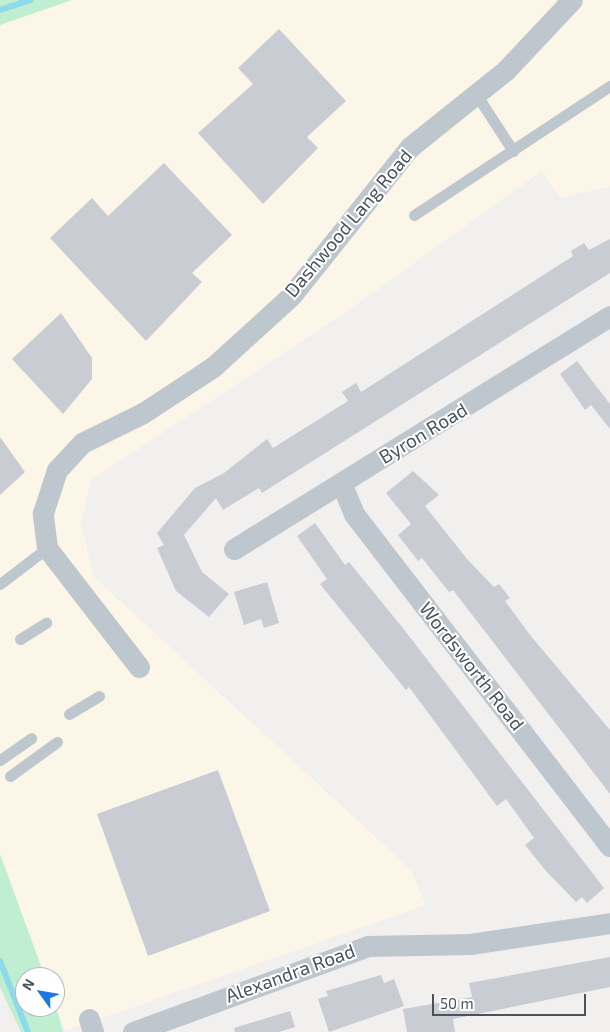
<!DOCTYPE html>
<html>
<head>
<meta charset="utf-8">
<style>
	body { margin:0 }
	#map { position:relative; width:610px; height:1032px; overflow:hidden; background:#f2efef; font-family:"Exo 2",sans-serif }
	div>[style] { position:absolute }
	.commercial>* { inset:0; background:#fcf6e9 }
	.green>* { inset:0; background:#bfeed0 }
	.stream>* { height:6px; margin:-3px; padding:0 3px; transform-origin:3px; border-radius:3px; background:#8ddaea }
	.building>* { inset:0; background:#c9ccd2 }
	.service>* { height:11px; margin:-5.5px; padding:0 5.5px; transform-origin:5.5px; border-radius:5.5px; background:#bec7ce }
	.minor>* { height:21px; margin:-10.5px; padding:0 10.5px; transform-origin:10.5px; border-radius:10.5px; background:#bec7ce }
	span { translate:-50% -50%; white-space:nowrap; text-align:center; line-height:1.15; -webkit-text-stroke:4px #fff; paint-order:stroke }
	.street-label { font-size:19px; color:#48535c }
	.north { position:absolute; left:15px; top:967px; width:50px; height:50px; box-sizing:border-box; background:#fff; border:1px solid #b6babe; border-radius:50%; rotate:302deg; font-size:14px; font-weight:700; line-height:20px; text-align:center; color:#48535c }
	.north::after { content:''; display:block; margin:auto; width:18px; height:22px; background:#1d78df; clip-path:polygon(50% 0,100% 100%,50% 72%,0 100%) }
	.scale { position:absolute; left:432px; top:994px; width:154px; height:22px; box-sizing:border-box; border:2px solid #48535c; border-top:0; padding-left:6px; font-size:15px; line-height:18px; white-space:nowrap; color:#48535c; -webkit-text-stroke:4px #fff; paint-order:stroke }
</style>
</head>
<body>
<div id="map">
	<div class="commercial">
		<i style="clip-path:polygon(72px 0,610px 0,610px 187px,560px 198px,542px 171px,339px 317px,91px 480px,81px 524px,93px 576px,411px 870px,426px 905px,65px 1031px,55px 1003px,55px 977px,45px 977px,0 854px,0 25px)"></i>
	</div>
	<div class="green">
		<i style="clip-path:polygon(0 0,72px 0,0 25px)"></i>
		<i style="clip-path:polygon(0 854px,45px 977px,25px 977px,25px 1007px,55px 1007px,55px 1003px,63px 1032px,21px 1032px,0 987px)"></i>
	</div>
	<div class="stream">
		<i style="left:0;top:10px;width:32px;rotate:-18deg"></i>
		<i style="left:0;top:961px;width:76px;rotate:68.5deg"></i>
	</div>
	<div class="building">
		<i style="clip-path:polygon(279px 29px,346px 101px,307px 137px,318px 148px,263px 204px,198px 133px,253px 84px,238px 68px)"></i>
		<i style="clip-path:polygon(164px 163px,232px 235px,192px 273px,202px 282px,146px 341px,50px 238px,92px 198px,108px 216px)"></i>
		<i style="clip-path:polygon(610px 239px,610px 273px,262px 493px,259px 488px,223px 510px,216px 498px,184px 535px,202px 572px,229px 594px,209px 617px,176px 591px,157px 548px,164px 545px,157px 533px,195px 488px,224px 473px,267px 439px,273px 448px,348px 401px,342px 392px,356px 383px,361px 392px,573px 256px,571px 251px,584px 243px,589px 250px)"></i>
		<i style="clip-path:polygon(61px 313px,92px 358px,92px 379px,63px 414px,12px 359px)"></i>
		<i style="clip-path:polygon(577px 361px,610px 404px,610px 429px,591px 405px,585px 410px,560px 374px)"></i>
		<i style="clip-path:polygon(0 437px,25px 472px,0 495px)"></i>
		<i style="clip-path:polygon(413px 471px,439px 495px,425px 506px,467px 559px,494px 587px,499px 584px,510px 598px,505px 601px,530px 635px,610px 730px,610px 794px,453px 590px,449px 592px,422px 558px,418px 561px,398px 535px,411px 524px,386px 493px)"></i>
		<i style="clip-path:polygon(315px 523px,345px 565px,349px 562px,402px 627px,604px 888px,587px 903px,582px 897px,576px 902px,546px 871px,525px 845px,534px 838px,506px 799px,497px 806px,409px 687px,406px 690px,320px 584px,327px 579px,297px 536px)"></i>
		<i style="clip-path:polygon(267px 582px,279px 623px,264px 628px,261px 619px,244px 625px,234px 592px)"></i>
		<i style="clip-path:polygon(218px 770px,270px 911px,148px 956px,97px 814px)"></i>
		<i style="clip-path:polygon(610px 957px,610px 987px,453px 1019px,455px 1032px,407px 1032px,403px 1009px,472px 997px,469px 983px)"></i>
		<i style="clip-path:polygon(381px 975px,384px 983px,394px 979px,404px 1006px,329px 1032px,318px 999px,328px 996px,326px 991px)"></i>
		<i style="clip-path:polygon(290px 1011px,295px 1027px,279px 1032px,235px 1032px,234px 1028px)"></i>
	</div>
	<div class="service">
		<i style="left:476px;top:94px;width:68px;rotate:57deg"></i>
		<i style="left:414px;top:215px;width:235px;rotate:-33.4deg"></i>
		<i style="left:0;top:584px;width:59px;rotate:-37.5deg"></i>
		<i style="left:20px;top:639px;width:31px;rotate:-32deg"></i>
		<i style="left:69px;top:714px;width:35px;rotate:-31deg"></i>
		<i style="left:0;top:760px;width:38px;rotate:-35deg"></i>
		<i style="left:10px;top:776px;width:58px;rotate:-35.9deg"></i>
	</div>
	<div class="minor">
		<i style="left:341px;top:483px;width:34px;rotate:67deg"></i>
		<i style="left:354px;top:514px;width:419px;rotate:52.4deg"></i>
		<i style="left:234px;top:549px;width:442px;rotate:-31.8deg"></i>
		<i style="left:139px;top:667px;width:150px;rotate:-127.7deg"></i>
		<i style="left:47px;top:548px;width:35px;rotate:-97deg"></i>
		<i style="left:43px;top:513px;width:45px;rotate:-72deg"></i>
		<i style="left:57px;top:470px;width:37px;rotate:-47deg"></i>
		<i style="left:82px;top:443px;width:68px;rotate:-26.2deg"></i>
		<i style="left:143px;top:413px;width:84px;rotate:-33.3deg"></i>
		<i style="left:213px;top:367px;width:105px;rotate:-42.3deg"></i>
		<i style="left:291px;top:296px;width:191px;rotate:-51.4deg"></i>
		<i style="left:410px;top:147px;width:123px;rotate:-38.7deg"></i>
		<i style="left:506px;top:70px;width:96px;rotate:-46.7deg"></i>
		<i style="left:89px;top:1019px;width:14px;rotate:73deg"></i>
		<i style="left:133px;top:1032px;width:250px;rotate:-20.1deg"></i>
		<i style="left:368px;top:946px;width:102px;rotate:-1.1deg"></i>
		<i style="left:470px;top:944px;width:142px;rotate:-8.5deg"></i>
	</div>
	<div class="street-label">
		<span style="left:348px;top:223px;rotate:-50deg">Dashwood Lang Road</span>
		<span style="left:423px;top:433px;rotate:-31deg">Byron Road</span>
		<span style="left:472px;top:666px;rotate:52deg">Wordsworth Road</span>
		<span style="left:290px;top:973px;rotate:-20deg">Alexandra Road</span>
	</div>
	<div class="north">N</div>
	<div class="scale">50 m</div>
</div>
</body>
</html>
